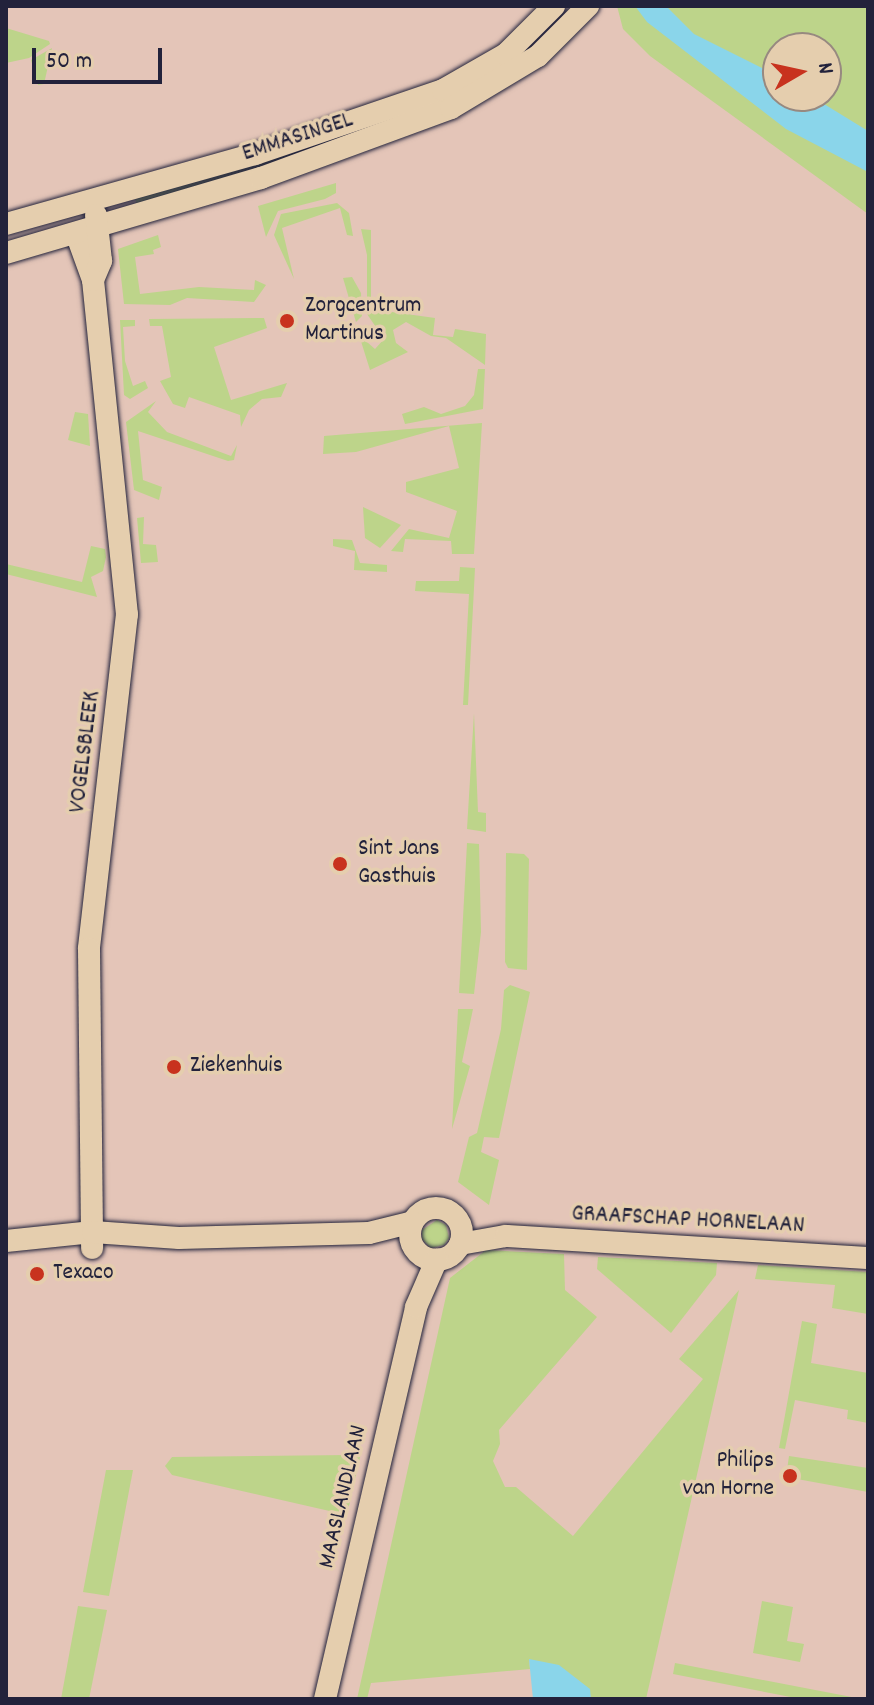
<!DOCTYPE html>
<html>
<head>
<meta charset="utf-8">
<style>
	body { margin:0 }
	#map { position:relative; width:874px; height:1705px; overflow:hidden; background:#e4c5b8; font-family:Dekko,sans-serif }
	div>[style] { position:absolute }
	.green>* { inset:0; background:#bdd48a }
	.water>* { inset:0; background:#8ad5ea }
	.roads { filter:drop-shadow(0 0 2px #22223b) drop-shadow(0 0 2px #22223b) }
	.tertiary>* { height:22px; margin:-11px; padding:0 11px; transform-origin:11px; border-radius:11px; background:#e5ceae }
	.tertiary>.ring { margin:-11px; padding:0; box-sizing:content-box; background:none; border:22px solid #e5ceae; border-radius:50% }
	.dots>* { width:22px; height:22px; translate:-50% -50%; box-sizing:border-box; border:4px solid #e5ceae; border-radius:50% }
	span { translate:-50% -50%; white-space:nowrap; text-align:center; line-height:1.15; -webkit-text-stroke:7px #e5ceae; paint-order:stroke }
	.street-label { font-size:24px; color:#22223b }
	.poi-label { font-size:24px; color:#22223b }
	.left { translate:0 -50%; text-align:left }
	.right { translate:-100% -50%; text-align:right }
	.frame { position:absolute; inset:0; border:8px solid #22223b; pointer-events:none }
	.north { position:absolute; left:762px; top:32px; width:80px; height:80px; box-sizing:border-box; background:#e5ceae; border:2px solid #978980; border-radius:50%; rotate:81deg; font-size:22px; font-weight:700; line-height:32px; text-align:center; color:#22223b }
	.north::after { content:''; display:block; margin:auto; width:28px; height:36px; background:#c8321e; clip-path:polygon(50% 0,100% 100%,50% 72%,0 100%) }
	.scale { position:absolute; left:32px; top:48px; width:130px; height:36px; box-sizing:border-box; border:4px solid #22223b; border-top:0; padding-left:10px; font-size:24px; line-height:28px; white-space:nowrap; color:#22223b; -webkit-text-stroke:6px #e5ceae; paint-order:stroke }
</style>
</head>
<body>
<div id="map">
	<div class="green">
		<i style="clip-path:polygon(evenodd,617px 6px,868px 6px,868px 214px,650px 56px,623px 29px,617px 6px,778px 48px,826px 48px,826px 96px,778px 96px,778px 48px)"></i>
		<i style="clip-path:polygon(6px 28px,49px 41px,50px 44px,29px 58px,6px 63px)"></i>
		<i style="clip-path:polygon(52px 48px,44px 84px,38px 85px,31px 60px)"></i>
		<i style="clip-path:polygon(303px 145px,306px 157px,138px 207px,133px 193px)"></i>
		<i style="clip-path:polygon(336px 183px,336px 193px,325px 199px,278px 211px,266px 237px,258px 206px)"></i>
		<i style="clip-path:polygon(337px 203px,349px 213px,353px 236px,347px 235px,340px 208px,282px 228px,294px 279px,274px 235px,281px 214px)"></i>
		<i style="clip-path:polygon(361px 229px,371px 230px,371px 309px,435px 318px,433px 335px,453px 337px,455px 329px,486px 334px,485px 365px,446px 338px,431px 336px,406px 322px,393px 330px,396px 343px,408px 352px,370px 370px,359px 335px,375px 349px,384px 339px,367px 314px,367px 255px)"></i>
		<i style="clip-path:polygon(158px 235px,161px 247px,153px 250px,154px 254px,135px 257px,140px 294px,199px 287px,254px 290px,255px 280px,266px 285px,254px 302px,187px 298px,170px 305px,124px 304px,118px 249px)"></i>
		<i style="clip-path:polygon(352px 277px,361px 293px,362px 316px,356px 322px,343px 278px)"></i>
		<i style="clip-path:polygon(264px 318px,267px 328px,214px 347px,231px 400px,287px 383px,281px 397px,262px 399px,249px 410px,241px 427px,240px 415px,189px 397px,185px 408px,173px 404px,160px 381px,171px 377px,162px 326px,150px 326px,149px 319px)"></i>
		<i style="clip-path:polygon(120px 320px,135px 320px,135px 326px,123px 327px,125px 361px,133px 386px,145px 381px,148px 388px,130px 399px,124px 395px)"></i>
		<i style="clip-path:polygon(478px 369px,485px 369px,483px 409px,405px 424px,402px 414px,424px 407px,441px 414px,465px 406px,474px 395px)"></i>
		<i style="clip-path:polygon(156px 401px,148px 412px,167px 432px,231px 456px,237px 445px,234px 460px,228px 461px,138px 431px,143px 480px,162px 487px,159px 500px,134px 490px,126px 422px)"></i>
		<i style="clip-path:polygon(75px 412px,88px 414px,90px 446px,68px 440px)"></i>
		<i style="clip-path:polygon(482px 423px,474px 554px,452px 554px,451px 541px,405px 539px,403px 552px,391px 551px,409px 529px,449px 538px,457px 511px,406px 492px,406px 482px,459px 468px,449px 426px,356px 452px,323px 454px,324px 436px)"></i>
		<i style="clip-path:polygon(363px 507px,401px 525px,380px 548px,365px 538px)"></i>
		<i style="clip-path:polygon(144px 517px,143px 544px,156px 545px,158px 562px,141px 563px,137px 518px)"></i>
		<i style="clip-path:polygon(333px 539px,352px 540px,360px 563px,387px 565px,387px 572px,354px 570px,355px 551px,333px 546px)"></i>
		<i style="clip-path:polygon(91px 546px,105px 549px,106px 557px,103px 571px,91px 577px,97px 597px,6px 574px,6px 564px,82px 582px)"></i>
		<i style="clip-path:polygon(460px 567px,475px 568px,468px 705px,463px 705px,469px 594px,415px 591px,416px 581px,459px 581px)"></i>
		<i style="clip-path:polygon(474px 713px,478px 812px,486px 813px,486px 832px,467px 829px)"></i>
		<i style="clip-path:polygon(467px 843px,479px 844px,481px 932px,474px 994px,459px 993px)"></i>
		<i style="clip-path:polygon(506px 853px,524px 854px,529px 859px,527px 970px,508px 968px,505px 962px)"></i>
		<i style="clip-path:polygon(510px 985px,530px 992px,499px 1138px,484px 1137px,481px 1152px,499px 1160px,489px 1205px,458px 1182px,469px 1137px,477px 1133px,501px 1029px,504px 990px)"></i>
		<i style="clip-path:polygon(458px 1009px,473px 1009px,462px 1062px,470px 1066px,452px 1129px)"></i>
		<i style="clip-path:polygon(437px 1220px,446px 1225px,449px 1238px,444px 1245px,431px 1248px,422px 1239px,422px 1230px)"></i>
		<i style="clip-path:polygon(486px 1250px,564px 1254px,565px 1290px,597px 1317px,499px 1430px,500px 1444px,493px 1461px,505px 1487px,516px 1487px,573px 1536px,703px 1379px,679px 1359px,739px 1290px,646px 1699px,591px 1699px,589px 1689px,529px 1659px,530px 1669px,371px 1683px,367px 1699px,357px 1699px,450px 1278px)"></i>
		<i style="clip-path:polygon(598px 1257px,717px 1263px,716px 1275px,671px 1333px,597px 1269px)"></i>
		<i style="clip-path:polygon(758px 1265px,868px 1272px,868px 1314px,832px 1308px,835px 1285px,755px 1279px)"></i>
		<i style="clip-path:polygon(802px 1321px,817px 1324px,811px 1363px,868px 1373px,868px 1423px,847px 1419px,848px 1410px,795px 1400px,785px 1449px,779px 1448px)"></i>
		<i style="clip-path:polygon(349px 1455px,360px 1457px,347px 1515px,172px 1475px,165px 1466px,172px 1457px)"></i>
		<i style="clip-path:polygon(789px 1456px,868px 1468px,868px 1492px,786px 1477px)"></i>
		<i style="clip-path:polygon(106px 1470px,133px 1470px,109px 1596px,83px 1592px)"></i>
		<i style="clip-path:polygon(762px 1601px,793px 1607px,787px 1641px,804px 1644px,800px 1662px,753px 1653px)"></i>
		<i style="clip-path:polygon(78px 1606px,107px 1610px,89px 1699px,61px 1699px)"></i>
		<i style="clip-path:polygon(675px 1663px,862px 1699px,801px 1699px,673px 1674px)"></i>
	</div>
	<div class="water">
		<i style="clip-path:polygon(635px 6px,666px 6px,694px 34px,778px 76px,778px 96px,811px 96px,868px 131px,868px 172px,786px 129px,647px 22px)"></i>
		<i style="clip-path:polygon(529px 1659px,559px 1665px,590px 1689px,591px 1699px,533px 1699px)"></i>
	</div>
	<div class="roads">
		<div class="tertiary">
			<i style="left:6px;top:224px;width:259px;rotate:-15.7deg"></i>
			<i style="left:255px;top:154px;width:199px;rotate:-18.8deg"></i>
			<i style="left:443px;top:90px;width:73px;rotate:-29.7deg"></i>
			<i style="left:506px;top:54px;width:68px;rotate:-45deg"></i>
			<i style="left:76px;top:233px;width:50px;rotate:70.1deg"></i>
			<i style="left:93px;top:280px;width:336px;rotate:84.2deg"></i>
			<i style="left:127px;top:614px;width:337px;rotate:96.5deg"></i>
			<i style="left:89px;top:949px;width:299px;rotate:89.4deg"></i>
			<i style="left:6px;top:253px;width:266px;rotate:-16.4deg"></i>
			<i style="left:261px;top:178px;width:202px;rotate:-20.2deg"></i>
			<i style="left:451px;top:108px;width:101px;rotate:-30.9deg"></i>
			<i style="left:538px;top:56px;width:71px;rotate:-45deg"></i>
			<i style="left:93px;top:280px;width:21px;rotate:-67deg"></i>
			<i style="left:101px;top:261px;width:46px;rotate:-96.2deg"></i>
			<i class="ring" style="left:410px;top:1208px;width:30px;height:30px"></i>
			<i style="left:6px;top:1241px;width:87px;rotate:-5.9deg"></i>
			<i style="left:93px;top:1232px;width:86px;rotate:4deg"></i>
			<i style="left:179px;top:1238px;width:190px;rotate:-1.5deg"></i>
			<i style="left:369px;top:1233px;width:45px;rotate:-14deg"></i>
			<i style="left:460px;top:1244px;width:47px;rotate:-9.9deg"></i>
			<i style="left:506px;top:1236px;width:363px;rotate:3.5deg"></i>
			<i style="left:325px;top:1699px;width:402px;rotate:-76.9deg"></i>
			<i style="left:416px;top:1307px;width:52px;rotate:-66.4deg"></i>
		</div>
	</div>
	<div class="dots">
		<i style="left:287px;top:321px;background:#c8321e"></i>
		<i style="left:340px;top:864px;background:#c8321e"></i>
		<i style="left:174px;top:1067px;background:#c8321e"></i>
		<i style="left:37px;top:1274px;background:#c8321e"></i>
		<i style="left:790px;top:1476px;background:#c8321e"></i>
	</div>
	<div class="street-label">
		<span style="left:298px;top:138px;rotate:-18deg">EMMASINGEL</span>
		<span style="left:86px;top:752px;rotate:-83deg">VOGELSBLEEK</span>
		<span style="left:688px;top:1221px;rotate:3deg">GRAAFSCHAP HORNELAAN</span>
		<span style="left:344px;top:1497px;rotate:-77deg">MAASLANDLAAN</span>
	</div>
	<div class="poi-label">
		<span class="left" style="left:305px;top:321px">Zorgcentrum<br>Martinus</span>
		<span class="left" style="left:358px;top:864px">Sint Jans<br>Gasthuis</span>
		<span class="left" style="left:190px;top:1067px">Ziekenhuis</span>
		<span class="left" style="left:53px;top:1274px">Texaco</span>
		<span class="right" style="left:774px;top:1476px">Philips<br>van Horne</span>
	</div>
	<div class="frame"></div>
	<div class="north">N</div>
	<div class="scale">50 m</div>
</div>
</body>
</html>
